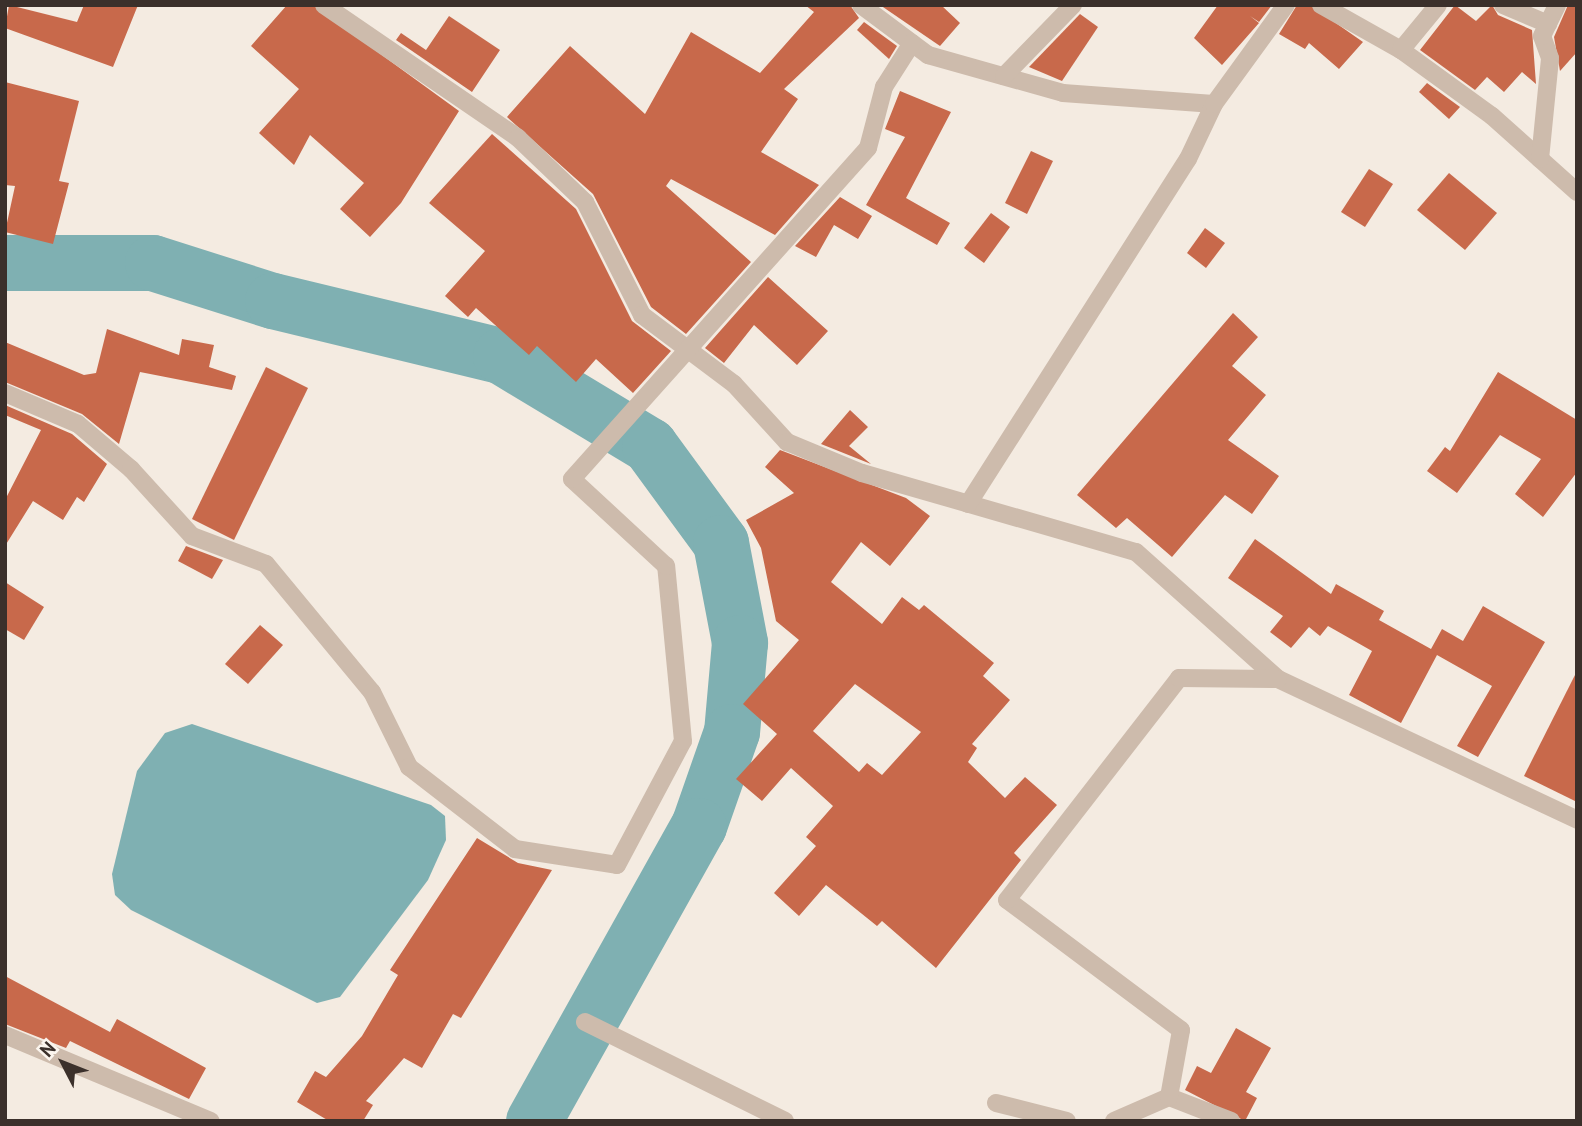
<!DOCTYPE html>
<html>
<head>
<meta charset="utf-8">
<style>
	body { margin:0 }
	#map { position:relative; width:1582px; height:1126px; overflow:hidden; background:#f4ebe1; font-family:"PT Sans",sans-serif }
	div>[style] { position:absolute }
	.water>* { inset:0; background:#7fb0b2 }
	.river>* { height:56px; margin:-28px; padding:0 28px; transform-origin:28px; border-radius:28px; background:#7fb0b2 }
	.building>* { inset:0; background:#c8694b }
	.street>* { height:18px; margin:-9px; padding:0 9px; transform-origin:9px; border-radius:9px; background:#cdbbac }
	span { translate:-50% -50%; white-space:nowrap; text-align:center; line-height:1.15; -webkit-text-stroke:6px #fbf5ee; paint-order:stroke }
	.frame { position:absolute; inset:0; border:7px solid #3b302b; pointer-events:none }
	.north { position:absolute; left:28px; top:1028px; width:70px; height:70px; -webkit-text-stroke:5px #fbf5ee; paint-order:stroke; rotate:312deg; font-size:19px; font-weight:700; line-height:28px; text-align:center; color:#3b302b }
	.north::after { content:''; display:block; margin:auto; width:24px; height:32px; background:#3b302b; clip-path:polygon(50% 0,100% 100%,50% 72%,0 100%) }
</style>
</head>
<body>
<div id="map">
	<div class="water">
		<i style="clip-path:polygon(192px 724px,431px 805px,445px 816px,446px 840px,428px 880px,340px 997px,317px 1003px,131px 910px,115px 895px,112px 874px,137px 771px,165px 733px)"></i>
	</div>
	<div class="river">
		<i style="left:5px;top:263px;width:148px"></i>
		<i style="left:153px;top:263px;width:126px;rotate:17.6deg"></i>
		<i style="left:273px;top:301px;width:235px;rotate:13.6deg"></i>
		<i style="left:501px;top:356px;width:174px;rotate:31.1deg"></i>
		<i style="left:650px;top:446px;width:120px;rotate:53.8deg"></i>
		<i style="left:721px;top:543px;width:102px;rotate:79.2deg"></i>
		<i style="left:740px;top:643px;width:89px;rotate:95.1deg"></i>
		<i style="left:732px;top:732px;width:100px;rotate:109.3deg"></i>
		<i style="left:699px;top:826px;width:338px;rotate:119.2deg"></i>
	</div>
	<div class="building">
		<i style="clip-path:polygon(9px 5px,77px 22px,84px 5px,138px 5px,113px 67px,5px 28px)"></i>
		<i style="clip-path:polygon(287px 5px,313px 5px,459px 111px,401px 203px,370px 237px,340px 209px,364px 183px,310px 135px,294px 165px,259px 133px,299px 89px,251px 46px)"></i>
		<i style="clip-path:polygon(805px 5px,850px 5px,859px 18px,784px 89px,798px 99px,761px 152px,819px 185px,775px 235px,671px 179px,666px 186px,751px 262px,686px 334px,651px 307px,593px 194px,507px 117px,570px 46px,645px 114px,691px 32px,760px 73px,814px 12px)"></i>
		<i style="clip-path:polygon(880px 5px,941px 5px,960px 23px,940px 46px)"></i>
		<i style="clip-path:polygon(1218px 5px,1272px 5px,1259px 22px,1250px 16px,1259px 23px,1222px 65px,1194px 38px)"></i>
		<i style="clip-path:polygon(1297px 5px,1310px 5px,1363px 42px,1339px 69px,1309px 43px,1305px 49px,1279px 34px)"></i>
		<i style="clip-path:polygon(1455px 5px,1476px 21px,1492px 5px,1498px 15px,1532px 30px,1536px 84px,1522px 72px,1504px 92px,1487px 77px,1475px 90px,1420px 50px)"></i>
		<i style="clip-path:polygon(1568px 5px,1577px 5px,1577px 52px,1560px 71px,1554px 37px)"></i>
		<i style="clip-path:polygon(1080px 14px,1098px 27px,1062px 81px,1029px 67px)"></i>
		<i style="clip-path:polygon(449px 16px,500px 50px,472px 92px,396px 40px,401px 33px,426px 50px)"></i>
		<i style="clip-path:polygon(864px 22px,897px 46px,889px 59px,857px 30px)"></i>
		<i style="clip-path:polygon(5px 82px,79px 101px,59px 181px,69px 183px,53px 244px,5px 232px,15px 186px,5px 185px)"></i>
		<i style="clip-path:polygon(1427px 83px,1460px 107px,1449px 119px,1419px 92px)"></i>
		<i style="clip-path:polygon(900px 91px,951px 112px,906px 198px,950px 223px,937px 245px,866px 205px,905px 137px,885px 129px)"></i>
		<i style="clip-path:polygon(492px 134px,576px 209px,632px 321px,671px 351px,633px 393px,596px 359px,576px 382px,537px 346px,529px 355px,476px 308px,468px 317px,445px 296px,485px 251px,429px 203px)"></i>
		<i style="clip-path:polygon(1031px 151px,1053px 161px,1027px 214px,1005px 203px)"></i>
		<i style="clip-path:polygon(1369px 169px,1393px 184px,1365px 227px,1341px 212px)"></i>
		<i style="clip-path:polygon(1449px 173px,1497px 213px,1465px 250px,1417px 210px)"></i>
		<i style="clip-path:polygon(840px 197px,872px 216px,858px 239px,834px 225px,816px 257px,795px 246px)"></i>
		<i style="clip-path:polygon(991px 213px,1010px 227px,984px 263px,964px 248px)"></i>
		<i style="clip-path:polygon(1205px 228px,1225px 243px,1206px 268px,1187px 253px)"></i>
		<i style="clip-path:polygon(768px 277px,828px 331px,797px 365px,754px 325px,724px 363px,705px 348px)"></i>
		<i style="clip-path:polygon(1233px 313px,1258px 337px,1232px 366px,1266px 395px,1228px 440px,1279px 476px,1252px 514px,1225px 495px,1172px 557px,1127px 518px,1116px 528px,1077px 495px)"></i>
		<i style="clip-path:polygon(107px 329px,179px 355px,182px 339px,214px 345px,209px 367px,236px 376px,232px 390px,140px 372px,119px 444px,82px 414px,5px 382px,5px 342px,84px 375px,96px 373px)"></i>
		<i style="clip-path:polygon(266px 367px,308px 388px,234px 540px,192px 519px)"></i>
		<i style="clip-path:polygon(1498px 372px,1577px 420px,1577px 472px,1543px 517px,1515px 494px,1541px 459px,1500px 435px,1457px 493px,1427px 471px,1445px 447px,1450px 451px)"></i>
		<i style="clip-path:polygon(5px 405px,72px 434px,107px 464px,84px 502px,77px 497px,63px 520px,33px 501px,5px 546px,5px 500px,41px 430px,5px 415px)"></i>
		<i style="clip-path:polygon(850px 410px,868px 427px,849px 446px,871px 464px,821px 444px)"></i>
		<i style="clip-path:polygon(evenodd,780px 450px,906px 498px,930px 516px,890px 566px,861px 542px,831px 582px,882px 624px,902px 597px,919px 610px,924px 605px,994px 663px,983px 676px,1010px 700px,972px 744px,977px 748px,968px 762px,1005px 798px,1025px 777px,1057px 805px,1014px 853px,1021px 860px,936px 968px,882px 921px,877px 926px,826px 885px,799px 916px,774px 893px,816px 846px,806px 837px,833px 806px,791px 768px,762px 801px,736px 779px,777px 734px,743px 704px,799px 640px,776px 621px,761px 548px,746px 520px,794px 493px,765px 467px,780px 450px,855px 684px,921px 732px,882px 775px,867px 763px,859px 772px,813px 731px,855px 684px)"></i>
		<i style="clip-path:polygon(1255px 539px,1331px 594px,1336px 584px,1384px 611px,1379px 620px,1431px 649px,1442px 629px,1463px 641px,1483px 606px,1545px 642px,1478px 757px,1457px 746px,1492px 686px,1437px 655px,1401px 723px,1349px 695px,1372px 651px,1328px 626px,1320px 636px,1309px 627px,1291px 648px,1270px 632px,1283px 616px,1228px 578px)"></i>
		<i style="clip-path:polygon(186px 546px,223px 560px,212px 579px,178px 561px)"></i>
		<i style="clip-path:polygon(5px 582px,44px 607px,24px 640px,5px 629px)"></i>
		<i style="clip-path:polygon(260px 625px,283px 645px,248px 684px,225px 664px)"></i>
		<i style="clip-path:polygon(1577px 671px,1577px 802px,1524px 776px)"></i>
		<i style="clip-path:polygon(477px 838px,518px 863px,552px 870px,461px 1018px,453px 1014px,422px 1068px,404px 1058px,366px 1101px,373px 1105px,363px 1121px,329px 1121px,297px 1102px,315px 1071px,326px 1077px,362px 1036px,398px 975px,390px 970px)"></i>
		<i style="clip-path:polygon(5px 976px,110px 1032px,117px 1019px,206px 1068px,189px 1099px,70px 1041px,66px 1048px,5px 1024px)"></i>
		<i style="clip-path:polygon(1236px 1028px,1271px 1048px,1246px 1092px,1257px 1098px,1245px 1121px,1185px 1090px,1197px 1066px,1211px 1073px)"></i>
	</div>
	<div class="street">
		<i style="left:324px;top:5px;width:235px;rotate:34.4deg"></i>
		<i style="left:518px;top:138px;width:93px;rotate:43.7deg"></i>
		<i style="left:585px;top:202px;width:127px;rotate:63.2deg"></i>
		<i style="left:642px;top:315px;width:115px;rotate:36.9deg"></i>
		<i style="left:734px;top:384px;width:79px;rotate:47.6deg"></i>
		<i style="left:787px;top:442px;width:81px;rotate:22.5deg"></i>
		<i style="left:862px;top:473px;width:285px;rotate:16.1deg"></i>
		<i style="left:1136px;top:552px;width:191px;rotate:41.8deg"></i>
		<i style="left:1278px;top:679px;width:331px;rotate:25.2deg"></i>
		<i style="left:861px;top:5px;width:84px;rotate:36.7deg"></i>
		<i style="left:928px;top:55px;width:140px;rotate:15.7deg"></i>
		<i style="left:1063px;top:93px;width:151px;rotate:4.2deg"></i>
		<i style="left:1321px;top:5px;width:92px;rotate:29.4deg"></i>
		<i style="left:1401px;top:50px;width:112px;rotate:36deg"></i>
		<i style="left:1492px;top:116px;width:114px;rotate:41.8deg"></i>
		<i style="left:1503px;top:5px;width:49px;rotate:22.9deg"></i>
		<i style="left:1401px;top:50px;width:58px;rotate:-50.6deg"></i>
		<i style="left:1004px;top:76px;width:99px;rotate:-45.8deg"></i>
		<i style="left:1540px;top:159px;width:101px;rotate:-84.3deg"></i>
		<i style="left:1550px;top:58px;width:23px;rotate:-110deg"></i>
		<i style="left:1542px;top:36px;width:34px;rotate:-64deg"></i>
		<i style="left:5px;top:393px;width:79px;rotate:23deg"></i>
		<i style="left:78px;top:424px;width:70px;rotate:40.3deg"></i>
		<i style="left:131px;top:469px;width:91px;rotate:47.7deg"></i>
		<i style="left:192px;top:536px;width:79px;rotate:20.7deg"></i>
		<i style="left:266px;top:564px;width:166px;rotate:50.4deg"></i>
		<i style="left:372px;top:692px;width:84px;rotate:63.7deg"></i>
		<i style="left:409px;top:767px;width:134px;rotate:37.7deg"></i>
		<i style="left:515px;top:849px;width:103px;rotate:8.9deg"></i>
		<i style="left:617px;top:865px;width:140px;rotate:-62deg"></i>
		<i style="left:683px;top:741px;width:176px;rotate:-95.5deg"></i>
		<i style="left:666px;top:566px;width:128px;rotate:-137.2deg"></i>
		<i style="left:572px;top:479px;width:444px;rotate:-48.2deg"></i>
		<i style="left:868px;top:148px;width:63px;rotate:-75.3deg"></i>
		<i style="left:884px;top:87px;width:52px;rotate:-57.5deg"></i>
		<i style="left:968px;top:504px;width:409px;rotate:-57.5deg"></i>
		<i style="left:1188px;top:159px;width:61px;rotate:-64.7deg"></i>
		<i style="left:1214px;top:104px;width:122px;rotate:-54deg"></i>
		<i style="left:585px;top:1022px;width:223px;rotate:26.3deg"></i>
		<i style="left:5px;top:1035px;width:223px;rotate:22.7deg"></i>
		<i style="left:996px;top:1103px;width:73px;rotate:14.2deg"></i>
		<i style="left:1114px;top:1121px;width:60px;rotate:-23.6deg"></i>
		<i style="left:1231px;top:1121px;width:66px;rotate:-158.8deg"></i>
		<i style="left:1169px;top:1097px;width:68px;rotate:-79.8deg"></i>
		<i style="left:1181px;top:1030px;width:217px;rotate:-143.2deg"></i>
		<i style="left:1007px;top:900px;width:281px;rotate:-52.2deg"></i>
		<i style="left:1179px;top:678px;width:99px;rotate:0.6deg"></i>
	</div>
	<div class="frame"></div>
	<div class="north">N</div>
</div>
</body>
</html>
